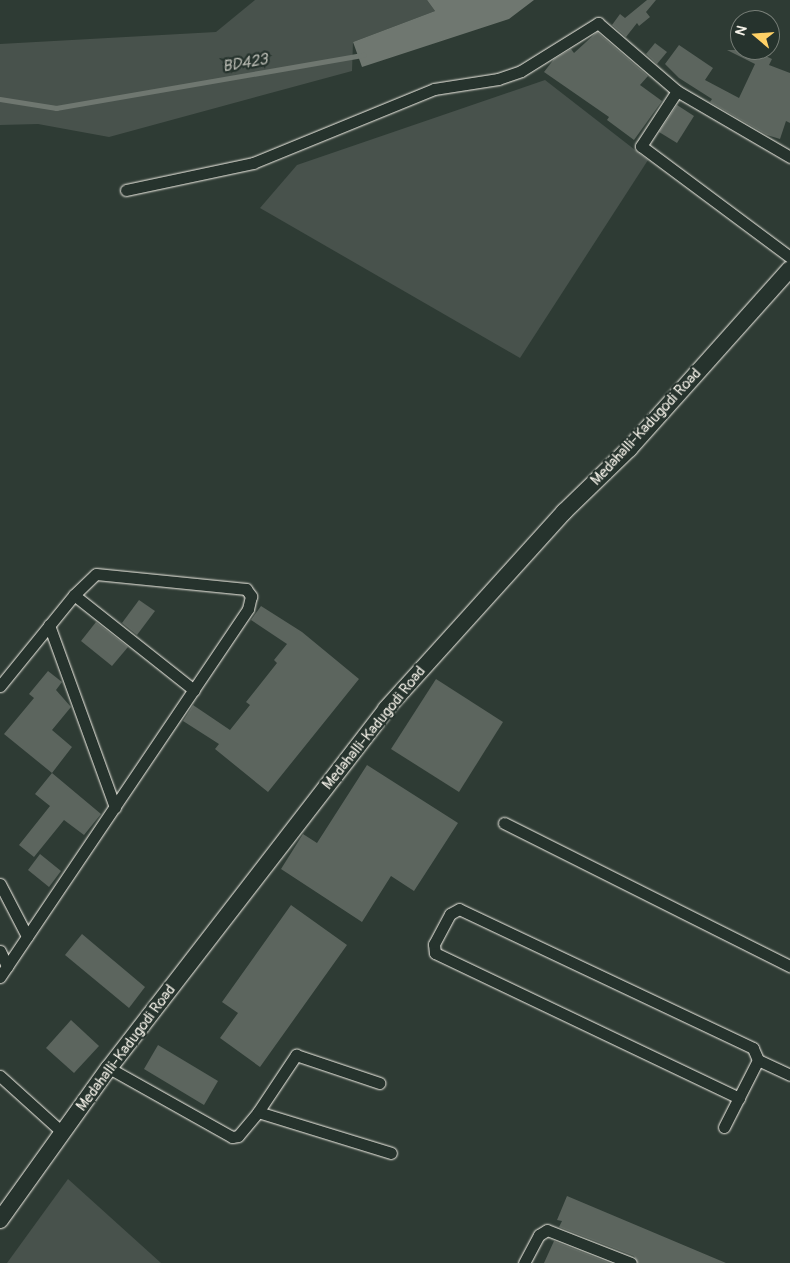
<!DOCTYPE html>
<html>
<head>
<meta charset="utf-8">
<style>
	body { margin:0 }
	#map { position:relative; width:790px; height:1263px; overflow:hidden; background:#2e3b34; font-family:Pangolin,sans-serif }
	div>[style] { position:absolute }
	.green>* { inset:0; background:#48524c }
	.water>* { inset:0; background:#6f7770 }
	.stream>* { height:4.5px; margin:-2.25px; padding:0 2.25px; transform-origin:2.25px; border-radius:2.25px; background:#6f7770 }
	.building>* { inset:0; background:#5c655e }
	.roads { filter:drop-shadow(0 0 1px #f4f1e8) drop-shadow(0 0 1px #f4f1e8) }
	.street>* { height:11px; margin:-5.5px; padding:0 5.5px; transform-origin:5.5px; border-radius:5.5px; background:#26332d }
	.secondary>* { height:16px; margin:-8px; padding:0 8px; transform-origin:8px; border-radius:8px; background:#26332d }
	span { translate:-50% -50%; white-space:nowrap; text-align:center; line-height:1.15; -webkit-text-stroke:4.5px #26332d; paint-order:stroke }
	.street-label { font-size:15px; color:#f4f1e8 }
	.water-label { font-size:16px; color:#b8bab2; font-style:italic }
	.north { position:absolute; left:730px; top:10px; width:50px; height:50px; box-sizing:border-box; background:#26332d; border:1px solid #787f78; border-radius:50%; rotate:288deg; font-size:14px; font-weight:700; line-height:20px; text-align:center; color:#f4f1e8 }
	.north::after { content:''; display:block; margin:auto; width:18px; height:22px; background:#ffd166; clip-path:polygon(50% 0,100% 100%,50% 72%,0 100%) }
</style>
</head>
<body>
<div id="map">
	<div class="green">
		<i style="clip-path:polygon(255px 0,427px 0,435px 11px,353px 42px,352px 71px,109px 137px,38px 124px,0 125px,0 44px,216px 32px)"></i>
		<i style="clip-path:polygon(545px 80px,648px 160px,520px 358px,260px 208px,297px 165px)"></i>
		<i style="clip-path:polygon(68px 1179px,161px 1263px,7px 1263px)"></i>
	</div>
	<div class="water">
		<i style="clip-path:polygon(427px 0,534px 0,509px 19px,362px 67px,353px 42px,435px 11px)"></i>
	</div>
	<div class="stream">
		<i style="left:0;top:99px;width:57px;rotate:9.1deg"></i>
		<i style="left:56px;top:108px;width:312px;rotate:-9.8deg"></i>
	</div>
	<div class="building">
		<i style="clip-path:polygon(647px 0,656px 0,646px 12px,650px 17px,639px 26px,637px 23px,626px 37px,612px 25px,620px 14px,625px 18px)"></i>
		<i style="clip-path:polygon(597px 32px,648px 76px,640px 85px,662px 101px,634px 140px,607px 120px,609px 117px,544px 72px,554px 59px,571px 49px,574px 53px)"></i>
		<i style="clip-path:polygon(655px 43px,667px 52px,657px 64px,646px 54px)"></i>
		<i style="clip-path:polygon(679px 45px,713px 68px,705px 80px,739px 98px,755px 64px,727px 50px,753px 50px,772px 59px,769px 65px,790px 73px,790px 123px,786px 121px,780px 139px,767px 135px,710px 102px,712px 99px,679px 78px,665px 64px)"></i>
		<i style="clip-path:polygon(677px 105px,694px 116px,677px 143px,659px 132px)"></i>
		<i style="clip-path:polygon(139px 600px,155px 611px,137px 635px,122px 623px)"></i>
		<i style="clip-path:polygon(261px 606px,302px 632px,359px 679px,268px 792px,215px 749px,219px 744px,183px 721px,193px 705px,230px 730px,250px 705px,246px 702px,277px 663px,274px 660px,287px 644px,251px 620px)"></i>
		<i style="clip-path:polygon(96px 622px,128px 647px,112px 666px,81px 641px)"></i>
		<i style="clip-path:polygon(48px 671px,62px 682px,56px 690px,71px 707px,52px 730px,72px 747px,52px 773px,4px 734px,34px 698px,29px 694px)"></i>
		<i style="clip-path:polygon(436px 679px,503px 722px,459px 792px,391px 749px)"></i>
		<i style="clip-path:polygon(367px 765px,458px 823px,414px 891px,391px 876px,362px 922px,281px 869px,303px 834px,317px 843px)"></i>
		<i style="clip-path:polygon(52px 773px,101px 814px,84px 835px,64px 820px,34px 857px,19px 845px,50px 806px,35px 794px)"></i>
		<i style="clip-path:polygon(40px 854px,61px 871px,49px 887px,28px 870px)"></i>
		<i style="clip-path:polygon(291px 905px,347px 945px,260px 1067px,220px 1038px,238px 1013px,222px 1002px)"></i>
		<i style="clip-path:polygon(82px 934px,145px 987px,129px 1008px,65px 955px)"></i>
		<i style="clip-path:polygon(71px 1020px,99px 1046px,74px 1073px,46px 1048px)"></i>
		<i style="clip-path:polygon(158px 1045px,218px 1081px,204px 1105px,144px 1069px)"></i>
		<i style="clip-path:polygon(567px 1196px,726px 1263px,638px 1263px,634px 1256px,559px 1227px,562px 1221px,557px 1220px)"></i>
		<i style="clip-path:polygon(554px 1241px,610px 1263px,544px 1263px)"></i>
	</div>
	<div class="roads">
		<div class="street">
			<i style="left:677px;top:91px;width:66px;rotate:123.2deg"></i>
			<i style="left:641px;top:146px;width:186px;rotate:36.7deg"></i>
			<i style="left:126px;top:190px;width:130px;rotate:-12deg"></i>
			<i style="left:253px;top:163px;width:196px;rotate:-22.2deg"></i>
			<i style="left:434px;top:89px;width:65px;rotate:-8.9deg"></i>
			<i style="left:498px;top:79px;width:24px;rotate:-19deg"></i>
			<i style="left:521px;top:71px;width:91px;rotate:-31.9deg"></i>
			<i style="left:598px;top:23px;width:104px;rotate:40.7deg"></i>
			<i style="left:677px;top:91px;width:131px;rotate:30.3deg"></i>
			<i style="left:74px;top:595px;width:153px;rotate:38.4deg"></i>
			<i style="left:49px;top:625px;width:194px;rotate:70.1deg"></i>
			<i style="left:0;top:686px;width:117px;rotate:-50.9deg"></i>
			<i style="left:74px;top:595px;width:30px;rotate:-44deg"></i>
			<i style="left:96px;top:574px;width:151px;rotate:5.7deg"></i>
			<i style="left:246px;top:589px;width:9px;rotate:54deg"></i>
			<i style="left:251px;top:596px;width:13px;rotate:103deg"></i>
			<i style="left:248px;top:609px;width:444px;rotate:124deg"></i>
			<i style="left:504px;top:823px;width:320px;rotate:26.6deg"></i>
			<i style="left:0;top:884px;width:59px;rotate:62.6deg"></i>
			<i style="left:0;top:951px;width:17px;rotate:65deg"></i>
			<i style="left:758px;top:1060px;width:35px;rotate:25deg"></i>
			<i style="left:109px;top:1068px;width:141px;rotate:29.3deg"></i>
			<i style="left:232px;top:1137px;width:6px;rotate:-9deg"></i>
			<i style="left:238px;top:1136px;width:31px;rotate:-50deg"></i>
			<i style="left:258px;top:1112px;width:69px;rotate:-56.3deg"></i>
			<i style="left:296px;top:1055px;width:88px;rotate:18.6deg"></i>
			<i style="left:0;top:1076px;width:85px;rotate:42.1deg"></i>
			<i style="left:258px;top:1112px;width:139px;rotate:17.1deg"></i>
			<i style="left:724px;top:1127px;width:75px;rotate:-63.1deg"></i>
			<i style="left:758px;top:1060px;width:13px;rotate:-113deg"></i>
			<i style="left:753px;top:1048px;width:325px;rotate:-154.7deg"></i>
			<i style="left:459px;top:909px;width:10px;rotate:151deg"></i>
			<i style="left:450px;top:914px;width:34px;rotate:118deg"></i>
			<i style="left:434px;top:944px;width:9px;rotate:84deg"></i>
			<i style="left:435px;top:953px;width:337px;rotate:25.5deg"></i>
			<i style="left:524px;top:1263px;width:32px;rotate:-62deg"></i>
			<i style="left:539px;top:1235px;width:9px;rotate:-32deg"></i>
			<i style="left:547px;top:1230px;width:90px;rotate:21.4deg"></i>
		</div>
		<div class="secondary">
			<i style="left:0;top:1220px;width:187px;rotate:-54.4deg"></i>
			<i style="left:109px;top:1068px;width:453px;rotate:-52.3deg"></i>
			<i style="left:386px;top:709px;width:266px;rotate:-47.9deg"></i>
			<i style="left:564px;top:512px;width:91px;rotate:-44.1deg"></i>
			<i style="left:629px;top:449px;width:241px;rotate:-48.2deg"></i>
		</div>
	</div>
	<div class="street-label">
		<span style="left:646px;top:427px;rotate:-47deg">Medahalli-Kadugodi Road</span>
		<span style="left:374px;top:728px;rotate:-51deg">Medahalli-Kadugodi Road</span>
		<span style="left:126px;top:1048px;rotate:-53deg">Medahalli-Kadugodi Road</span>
	</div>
	<div class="water-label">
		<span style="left:245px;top:63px;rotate:-10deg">BD423</span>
	</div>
	<div class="north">N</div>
</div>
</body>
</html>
